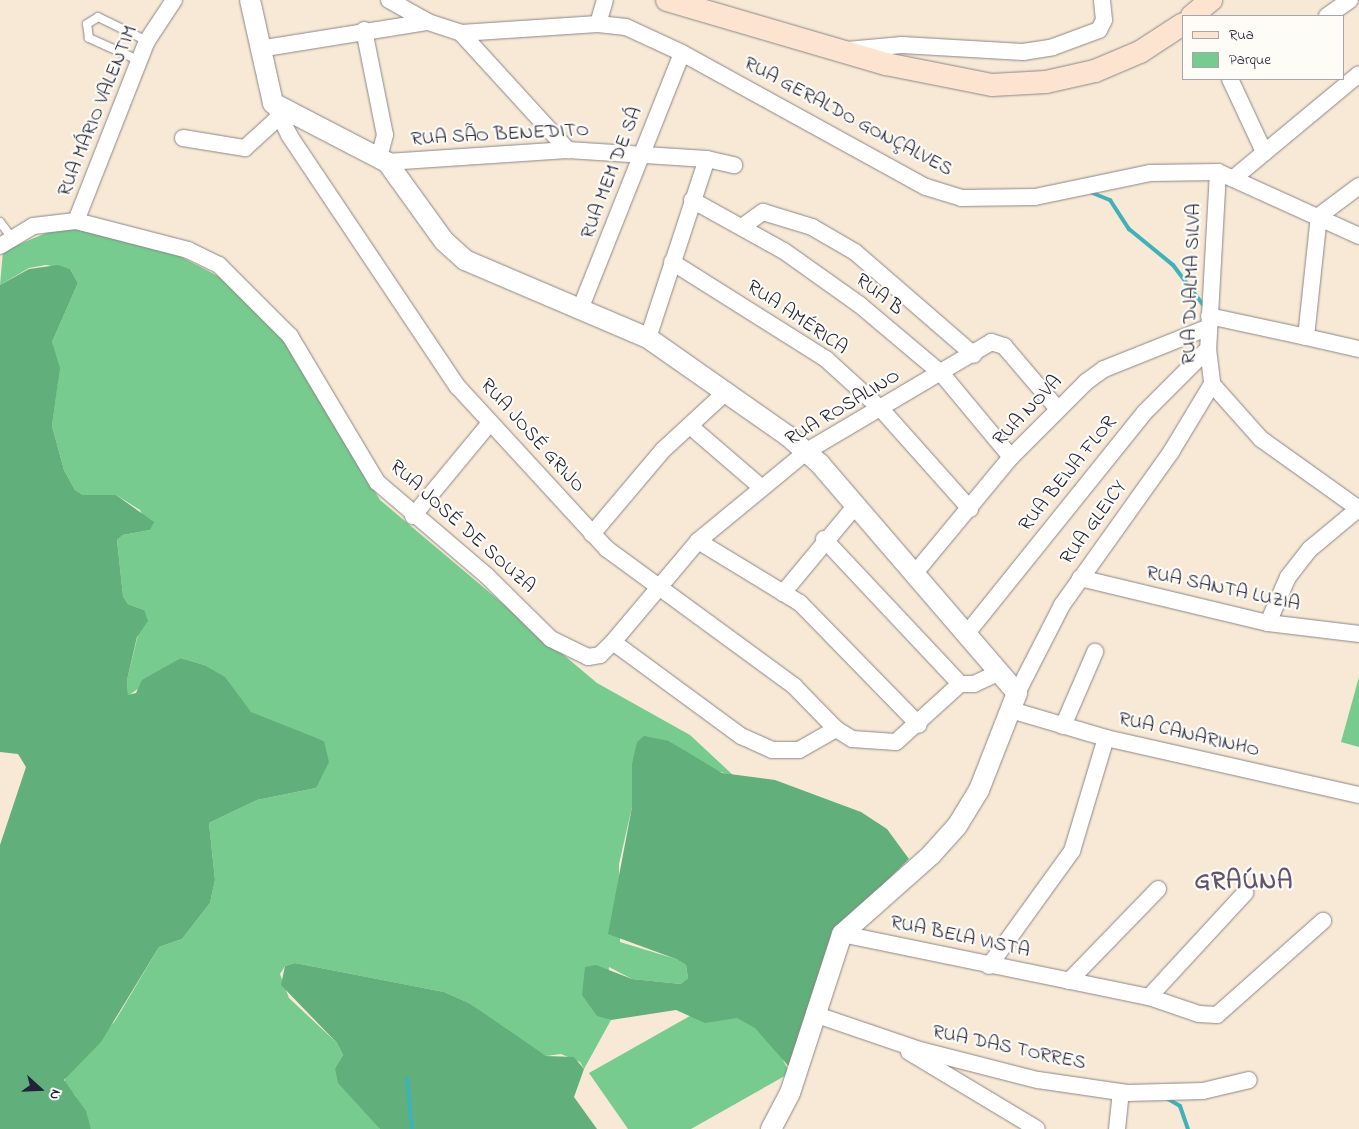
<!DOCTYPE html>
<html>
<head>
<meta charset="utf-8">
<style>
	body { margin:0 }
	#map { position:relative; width:1359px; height:1129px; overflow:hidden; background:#f7e9d5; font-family:"Indie Flower",sans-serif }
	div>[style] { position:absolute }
	.green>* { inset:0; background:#77cb8f }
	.forest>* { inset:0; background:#61af7a }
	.stream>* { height:4px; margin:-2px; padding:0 2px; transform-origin:2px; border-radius:2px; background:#41b1b9 }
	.roads { filter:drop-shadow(0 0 1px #8c8688) drop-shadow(0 0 1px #8c8688) }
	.service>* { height:8px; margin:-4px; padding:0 4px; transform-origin:4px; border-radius:4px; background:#fff }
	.minor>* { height:16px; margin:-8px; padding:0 8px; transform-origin:8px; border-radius:8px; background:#fff }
	.tertiary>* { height:20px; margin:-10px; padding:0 10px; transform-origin:10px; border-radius:10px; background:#fff }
	.secondary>* { height:22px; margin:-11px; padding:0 11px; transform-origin:11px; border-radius:11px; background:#fde4d1 }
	span { translate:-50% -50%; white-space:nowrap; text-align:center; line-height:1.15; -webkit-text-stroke:4.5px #fdfcf7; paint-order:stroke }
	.street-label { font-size:20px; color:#22223b }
	.district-label { font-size:25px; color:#63536c; font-weight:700; letter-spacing:1px }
	.legend { position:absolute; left:1182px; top:15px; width:162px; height:65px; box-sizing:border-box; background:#fdfcf7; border:1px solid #a5a5ac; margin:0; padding:6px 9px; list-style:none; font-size:15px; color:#22223b }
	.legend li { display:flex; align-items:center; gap:10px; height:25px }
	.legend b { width:25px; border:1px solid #a5a5ac }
	.north { position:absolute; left:15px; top:1064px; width:50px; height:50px; -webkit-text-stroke:4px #fdfcf7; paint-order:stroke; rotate:110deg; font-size:14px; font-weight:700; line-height:20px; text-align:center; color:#22223b }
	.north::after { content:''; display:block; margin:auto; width:18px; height:22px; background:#22223b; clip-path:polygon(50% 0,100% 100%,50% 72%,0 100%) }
</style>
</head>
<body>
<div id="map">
	<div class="green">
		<i style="clip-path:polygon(63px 226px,119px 234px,166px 249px,241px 288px,270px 317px,380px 500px,597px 683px,690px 735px,734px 776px,711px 769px,669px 741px,637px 742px,632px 807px,619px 864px,620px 942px,676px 959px,686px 965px,688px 978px,681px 984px,632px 979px,609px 967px,605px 1018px,611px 1020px,584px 1069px,580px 1062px,561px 1054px,546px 1056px,525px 1045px,469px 1003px,444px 992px,295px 963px,285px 966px,280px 974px,289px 998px,337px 1043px,343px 1055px,335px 1068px,380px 1129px,91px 1129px,75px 1095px,63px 1086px,67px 1074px,115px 1021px,159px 947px,182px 939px,210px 903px,215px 880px,209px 823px,257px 800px,316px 788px,324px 741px,267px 722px,251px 712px,204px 665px,181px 658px,128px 696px,127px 680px,144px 610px,128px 604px,123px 596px,117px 540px,123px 535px,150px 530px,140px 510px,116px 495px,83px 495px,75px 490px,64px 470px,52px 426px,58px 380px,52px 342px,78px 283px,70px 269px,46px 265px,29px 268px,0 285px,3px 251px)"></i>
		<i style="clip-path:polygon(1359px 677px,1359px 747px,1341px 742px)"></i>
		<i style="clip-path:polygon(743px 986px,790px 1073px,691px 1129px,628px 1129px,589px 1073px)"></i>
	</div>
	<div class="forest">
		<i style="clip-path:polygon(58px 265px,70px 269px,78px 283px,52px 342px,60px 368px,52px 426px,64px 470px,75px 490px,83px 495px,116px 495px,154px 522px,150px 530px,123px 535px,117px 540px,123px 596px,128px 604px,144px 610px,148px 621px,137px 637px,127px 680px,128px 695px,136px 693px,142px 680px,181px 658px,204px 665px,225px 677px,251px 712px,324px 741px,329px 762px,316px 788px,257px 800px,209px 823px,215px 880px,210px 903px,182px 939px,159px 947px,101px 1042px,64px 1080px,86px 1111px,91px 1129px,0 1129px,0 845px,26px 767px,18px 754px,0 752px,0 285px,29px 269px)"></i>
		<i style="clip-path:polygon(644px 736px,669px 741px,722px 773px,775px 780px,861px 812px,887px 829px,909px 859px,841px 926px,791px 1069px,755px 1028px,737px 1018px,705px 1023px,676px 1010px,611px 1020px,597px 1016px,582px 995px,585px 967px,596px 965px,632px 979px,681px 984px,688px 978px,686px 965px,676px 959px,608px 934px,632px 807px,632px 764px,637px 742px)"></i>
		<i style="clip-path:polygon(295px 963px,444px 992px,469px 1003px,546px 1056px,574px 1057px,584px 1069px,574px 1097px,597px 1129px,380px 1129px,338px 1083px,335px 1068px,343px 1055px,337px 1043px,281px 985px,285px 966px)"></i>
	</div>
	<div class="stream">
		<i style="left:1090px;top:192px;width:22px;rotate:22deg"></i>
		<i style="left:1110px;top:200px;width:35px;rotate:57deg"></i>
		<i style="left:1129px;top:229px;width:57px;rotate:39.3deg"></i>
		<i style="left:1173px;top:265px;width:51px;rotate:52.9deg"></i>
		<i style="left:407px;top:1078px;width:51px;rotate:84.4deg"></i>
		<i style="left:1168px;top:1099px;width:14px;rotate:30deg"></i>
		<i style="left:1180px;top:1106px;width:24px;rotate:71deg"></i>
	</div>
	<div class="roads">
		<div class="service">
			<i style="left:138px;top:60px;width:54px;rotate:-155.8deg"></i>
			<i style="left:89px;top:38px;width:14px;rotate:-98deg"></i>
			<i style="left:87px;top:24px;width:13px;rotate:-32deg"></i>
			<i style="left:98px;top:17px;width:55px;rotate:26.1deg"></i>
			<i style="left:0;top:222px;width:20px;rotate:53deg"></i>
		</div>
		<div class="minor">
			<i style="left:389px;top:0;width:45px;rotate:29.4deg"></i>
			<i style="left:428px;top:22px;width:35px;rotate:18deg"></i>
			<i style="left:461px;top:33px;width:137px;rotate:-3.8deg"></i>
			<i style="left:598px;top:24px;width:28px;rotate:6deg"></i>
			<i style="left:626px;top:27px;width:62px;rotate:24.9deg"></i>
			<i style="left:682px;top:53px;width:278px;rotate:28.8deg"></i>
			<i style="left:926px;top:187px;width:37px;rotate:17deg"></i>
			<i style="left:961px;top:198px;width:74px;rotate:-0.8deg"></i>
			<i style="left:1035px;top:197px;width:117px;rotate:-11.8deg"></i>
			<i style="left:1150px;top:173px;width:68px;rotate:-0.8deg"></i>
			<i style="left:1218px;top:172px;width:155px;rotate:24.4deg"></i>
			<i style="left:1327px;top:16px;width:28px;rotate:-35deg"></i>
			<i style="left:598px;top:24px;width:25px;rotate:-74deg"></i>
			<i style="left:364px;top:30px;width:107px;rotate:78.7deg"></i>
			<i style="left:385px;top:135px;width:24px;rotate:105deg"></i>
			<i style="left:461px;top:33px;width:159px;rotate:47.6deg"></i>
			<i style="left:259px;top:49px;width:171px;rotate:-9.1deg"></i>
			<i style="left:847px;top:50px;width:55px;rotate:-5.2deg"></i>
			<i style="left:902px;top:45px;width:121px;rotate:3.3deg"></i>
			<i style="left:1023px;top:52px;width:30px;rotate:-9deg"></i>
			<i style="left:1053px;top:47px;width:49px;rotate:-20.3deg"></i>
			<i style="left:1099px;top:30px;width:11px;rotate:-63deg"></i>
			<i style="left:1104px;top:20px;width:20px;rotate:-96deg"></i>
			<i style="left:1230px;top:79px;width:81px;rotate:65deg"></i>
			<i style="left:273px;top:103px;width:36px;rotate:63deg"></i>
			<i style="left:289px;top:135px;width:303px;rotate:56.2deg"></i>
			<i style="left:458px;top:387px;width:220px;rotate:47.4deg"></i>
			<i style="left:607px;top:549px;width:232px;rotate:36.2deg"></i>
			<i style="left:794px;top:686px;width:60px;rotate:45.7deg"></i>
			<i style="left:836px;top:729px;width:19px;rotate:32deg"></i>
			<i style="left:852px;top:739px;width:44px;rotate:3.9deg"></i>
			<i style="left:896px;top:742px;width:86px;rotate:-42.2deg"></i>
			<i style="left:183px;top:138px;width:63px;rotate:9.2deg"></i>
			<i style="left:245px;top:148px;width:46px;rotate:-42.4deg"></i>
			<i style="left:387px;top:162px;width:181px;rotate:-3.8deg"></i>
			<i style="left:568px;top:150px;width:139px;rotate:3.7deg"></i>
			<i style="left:707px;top:159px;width:28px;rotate:13deg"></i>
			<i style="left:1218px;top:172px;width:177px;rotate:93.2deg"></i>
			<i style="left:1208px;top:349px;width:35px;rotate:83deg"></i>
			<i style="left:1212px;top:384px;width:74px;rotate:48.3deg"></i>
			<i style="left:1261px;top:439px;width:120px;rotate:35.5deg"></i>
			<i style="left:1235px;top:177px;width:161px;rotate:-39.7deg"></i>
			<i style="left:692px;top:200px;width:105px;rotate:29deg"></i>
			<i style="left:784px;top:251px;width:93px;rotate:35.4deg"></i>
			<i style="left:860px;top:305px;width:107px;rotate:40.1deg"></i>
			<i style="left:942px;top:374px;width:108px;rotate:50.3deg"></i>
			<i style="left:76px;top:221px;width:193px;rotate:-68.5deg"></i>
			<i style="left:147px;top:41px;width:49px;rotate:-56.6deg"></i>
			<i style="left:742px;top:227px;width:26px;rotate:-36deg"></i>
			<i style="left:763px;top:212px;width:51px;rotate:17deg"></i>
			<i style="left:812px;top:227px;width:50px;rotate:30.2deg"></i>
			<i style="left:855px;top:252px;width:157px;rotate:40.9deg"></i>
			<i style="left:0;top:246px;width:39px;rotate:-31deg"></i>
			<i style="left:33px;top:226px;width:43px;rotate:-6.6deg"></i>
			<i style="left:76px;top:221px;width:116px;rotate:14.5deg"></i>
			<i style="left:188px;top:250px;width:34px;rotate:26deg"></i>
			<i style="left:219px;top:265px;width:100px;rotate:45deg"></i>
			<i style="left:290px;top:336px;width:170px;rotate:59.2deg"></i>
			<i style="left:377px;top:482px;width:143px;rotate:40.5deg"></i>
			<i style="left:486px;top:575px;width:91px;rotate:44.6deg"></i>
			<i style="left:551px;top:639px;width:41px;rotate:25.9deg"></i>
			<i style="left:588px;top:657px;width:12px;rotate:-9deg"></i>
			<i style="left:600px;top:655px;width:18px;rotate:-45deg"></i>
			<i style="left:613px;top:642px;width:132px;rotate:-49.9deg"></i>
			<i style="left:698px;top:541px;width:141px;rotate:-39.5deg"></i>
			<i style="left:807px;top:451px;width:214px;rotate:-30.6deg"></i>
			<i style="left:991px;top:342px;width:14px;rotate:17deg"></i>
			<i style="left:1004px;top:346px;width:82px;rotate:49.5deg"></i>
			<i style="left:672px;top:262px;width:182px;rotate:32.2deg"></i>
			<i style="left:826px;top:359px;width:74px;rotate:42.3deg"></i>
			<i style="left:881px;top:409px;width:134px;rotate:48.3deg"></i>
			<i style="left:581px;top:307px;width:273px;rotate:-68.3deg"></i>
			<i style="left:1209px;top:316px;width:99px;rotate:12.2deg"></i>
			<i style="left:1306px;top:337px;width:122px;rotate:-83.9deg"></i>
			<i style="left:1319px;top:216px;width:50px;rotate:-36.9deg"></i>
			<i style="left:1306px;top:337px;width:54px;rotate:12.8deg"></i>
			<i style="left:648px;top:338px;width:188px;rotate:-71.8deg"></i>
			<i style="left:690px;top:426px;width:95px;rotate:40.7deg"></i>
			<i style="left:413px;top:516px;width:121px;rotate:-50.4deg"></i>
			<i style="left:592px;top:534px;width:110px;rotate:-49.8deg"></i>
			<i style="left:663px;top:450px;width:87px;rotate:-42.7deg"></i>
			<i style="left:824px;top:539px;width:199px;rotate:46.8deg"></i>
			<i style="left:960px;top:684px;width:14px"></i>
			<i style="left:974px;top:684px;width:29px;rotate:-25deg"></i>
			<i style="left:698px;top:541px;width:119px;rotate:31.3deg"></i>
			<i style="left:800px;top:603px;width:170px;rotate:45.7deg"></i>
			<i style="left:915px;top:573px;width:151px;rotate:-50.4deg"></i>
			<i style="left:1011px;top:457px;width:106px;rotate:-45deg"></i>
			<i style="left:1086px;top:382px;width:22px;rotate:-36deg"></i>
			<i style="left:1104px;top:369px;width:113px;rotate:-21.8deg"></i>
			<i style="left:1080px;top:578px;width:193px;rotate:13.5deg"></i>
			<i style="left:1268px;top:623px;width:92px;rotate:6.9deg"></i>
			<i style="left:783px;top:593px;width:114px;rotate:-50.3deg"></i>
			<i style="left:1268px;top:623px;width:50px;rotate:-66.5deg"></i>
			<i style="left:1288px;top:577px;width:36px;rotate:-52deg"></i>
			<i style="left:1310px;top:549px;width:62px;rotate:-39.8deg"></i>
			<i style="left:968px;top:632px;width:282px;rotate:-51.2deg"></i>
			<i style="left:1145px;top:412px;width:89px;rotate:-45deg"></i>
			<i style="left:613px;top:642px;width:159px;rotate:36.3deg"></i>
			<i style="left:741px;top:736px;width:34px;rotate:24deg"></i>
			<i style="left:772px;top:750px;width:27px"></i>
			<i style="left:799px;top:750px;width:43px;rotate:-29.6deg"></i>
			<i style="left:1017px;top:693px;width:99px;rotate:-62.9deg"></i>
			<i style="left:1062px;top:605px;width:188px;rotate:-54.5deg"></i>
			<i style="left:1171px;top:452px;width:79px;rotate:-58.9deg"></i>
			<i style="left:1011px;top:710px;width:99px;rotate:16.4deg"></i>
			<i style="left:1106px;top:738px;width:259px;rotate:12.7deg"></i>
			<i style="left:1063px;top:726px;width:81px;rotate:-66.6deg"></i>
			<i style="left:842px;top:934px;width:313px;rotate:11.6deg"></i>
			<i style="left:1149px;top:997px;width:142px;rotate:-47.3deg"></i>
			<i style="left:989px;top:966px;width:142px;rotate:-54.2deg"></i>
			<i style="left:1072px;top:851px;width:118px;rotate:-73.3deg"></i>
			<i style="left:1069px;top:981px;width:128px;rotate:-45.9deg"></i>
			<i style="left:1149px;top:997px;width:53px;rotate:18.8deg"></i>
			<i style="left:1199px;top:1014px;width:18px;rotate:3deg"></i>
			<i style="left:1217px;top:1015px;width:142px;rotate:-41.6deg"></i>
			<i style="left:814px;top:1014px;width:112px;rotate:18.8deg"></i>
			<i style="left:920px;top:1050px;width:122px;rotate:14.3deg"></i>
			<i style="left:1038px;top:1080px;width:90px;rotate:8.3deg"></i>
			<i style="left:1127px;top:1093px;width:76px;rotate:-1.5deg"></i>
			<i style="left:1203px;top:1091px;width:47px;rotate:-13.4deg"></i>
			<i style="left:909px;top:1052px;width:149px;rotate:31deg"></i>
			<i style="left:1117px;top:1129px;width:37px;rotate:-84deg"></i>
		</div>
		<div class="tertiary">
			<i style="left:250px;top:0;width:106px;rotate:77.4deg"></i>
			<i style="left:273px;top:103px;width:128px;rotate:27.4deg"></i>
			<i style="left:387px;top:162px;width:97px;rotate:54.2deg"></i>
			<i style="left:444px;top:241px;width:28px;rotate:42deg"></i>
			<i style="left:465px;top:260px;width:199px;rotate:23.1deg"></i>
			<i style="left:648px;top:338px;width:171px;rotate:35deg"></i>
			<i style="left:788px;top:436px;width:43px;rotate:41.2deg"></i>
			<i style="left:820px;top:464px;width:302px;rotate:49.3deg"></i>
			<i style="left:1017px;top:693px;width:104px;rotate:111.4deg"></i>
			<i style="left:979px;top:790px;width:42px;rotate:121.4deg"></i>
			<i style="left:957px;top:826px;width:39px;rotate:132deg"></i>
			<i style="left:931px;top:855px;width:119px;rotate:138.4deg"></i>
			<i style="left:842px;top:934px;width:167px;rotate:108.1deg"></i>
			<i style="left:790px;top:1093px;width:41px;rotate:117.8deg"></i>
		</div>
		<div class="secondary">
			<i style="left:667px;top:0;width:228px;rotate:16.3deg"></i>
			<i style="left:886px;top:64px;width:108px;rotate:11.2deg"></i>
			<i style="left:992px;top:85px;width:54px;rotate:-3.2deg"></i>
			<i style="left:1046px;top:82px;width:50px;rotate:-12.7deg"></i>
			<i style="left:1095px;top:71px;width:49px;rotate:-22.9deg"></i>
			<i style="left:1140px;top:52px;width:51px;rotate:-33.1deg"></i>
			<i style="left:1192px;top:16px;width:25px;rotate:-40deg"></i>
		</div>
	</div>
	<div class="street-label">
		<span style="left:98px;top:111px;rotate:-68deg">RUA MÁRIO VALENTIM</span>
		<span style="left:848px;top:117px;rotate:28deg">RUA GERALDO GONÇALVES</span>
		<span style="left:500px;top:135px;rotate:-3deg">RUA SÃO BENEDITO</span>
		<span style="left:612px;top:173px;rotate:-69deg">RUA MEM DE SÁ</span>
		<span style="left:1192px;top:284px;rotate:-88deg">RUA DJALMA SILVA</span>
		<span style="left:879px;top:295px;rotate:38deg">RUA B</span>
		<span style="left:797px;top:318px;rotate:34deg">RUA AMÉRICA</span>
		<span style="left:843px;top:408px;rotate:-31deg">RUA ROSALINO</span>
		<span style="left:1028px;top:411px;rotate:-46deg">RUA NOVA</span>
		<span style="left:532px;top:436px;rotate:48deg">RUA JOSÉ GRIJO</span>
		<span style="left:1068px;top:474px;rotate:-51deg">RUA BEIJA FLOR</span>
		<span style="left:1094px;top:523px;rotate:-54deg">RUA GLEICY</span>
		<span style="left:462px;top:527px;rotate:42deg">RUA JOSÉ DE SOUZA</span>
		<span style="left:1223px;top:589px;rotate:12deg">RUA SANTA LUZIA</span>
		<span style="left:1189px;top:735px;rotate:13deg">RUA CANARINHO</span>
		<span style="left:960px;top:937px;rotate:12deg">RUA BELA VISTA</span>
		<span style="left:1009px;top:1048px;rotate:12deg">RUA DAS TORRES</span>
	</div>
	<div class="district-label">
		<span style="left:1244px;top:882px">GRAÚNA</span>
	</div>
	<ul class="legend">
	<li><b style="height:6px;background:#fde4d1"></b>Rua</li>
	<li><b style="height:14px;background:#77cb8f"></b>Parque</li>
	</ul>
	<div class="north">N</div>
</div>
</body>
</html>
